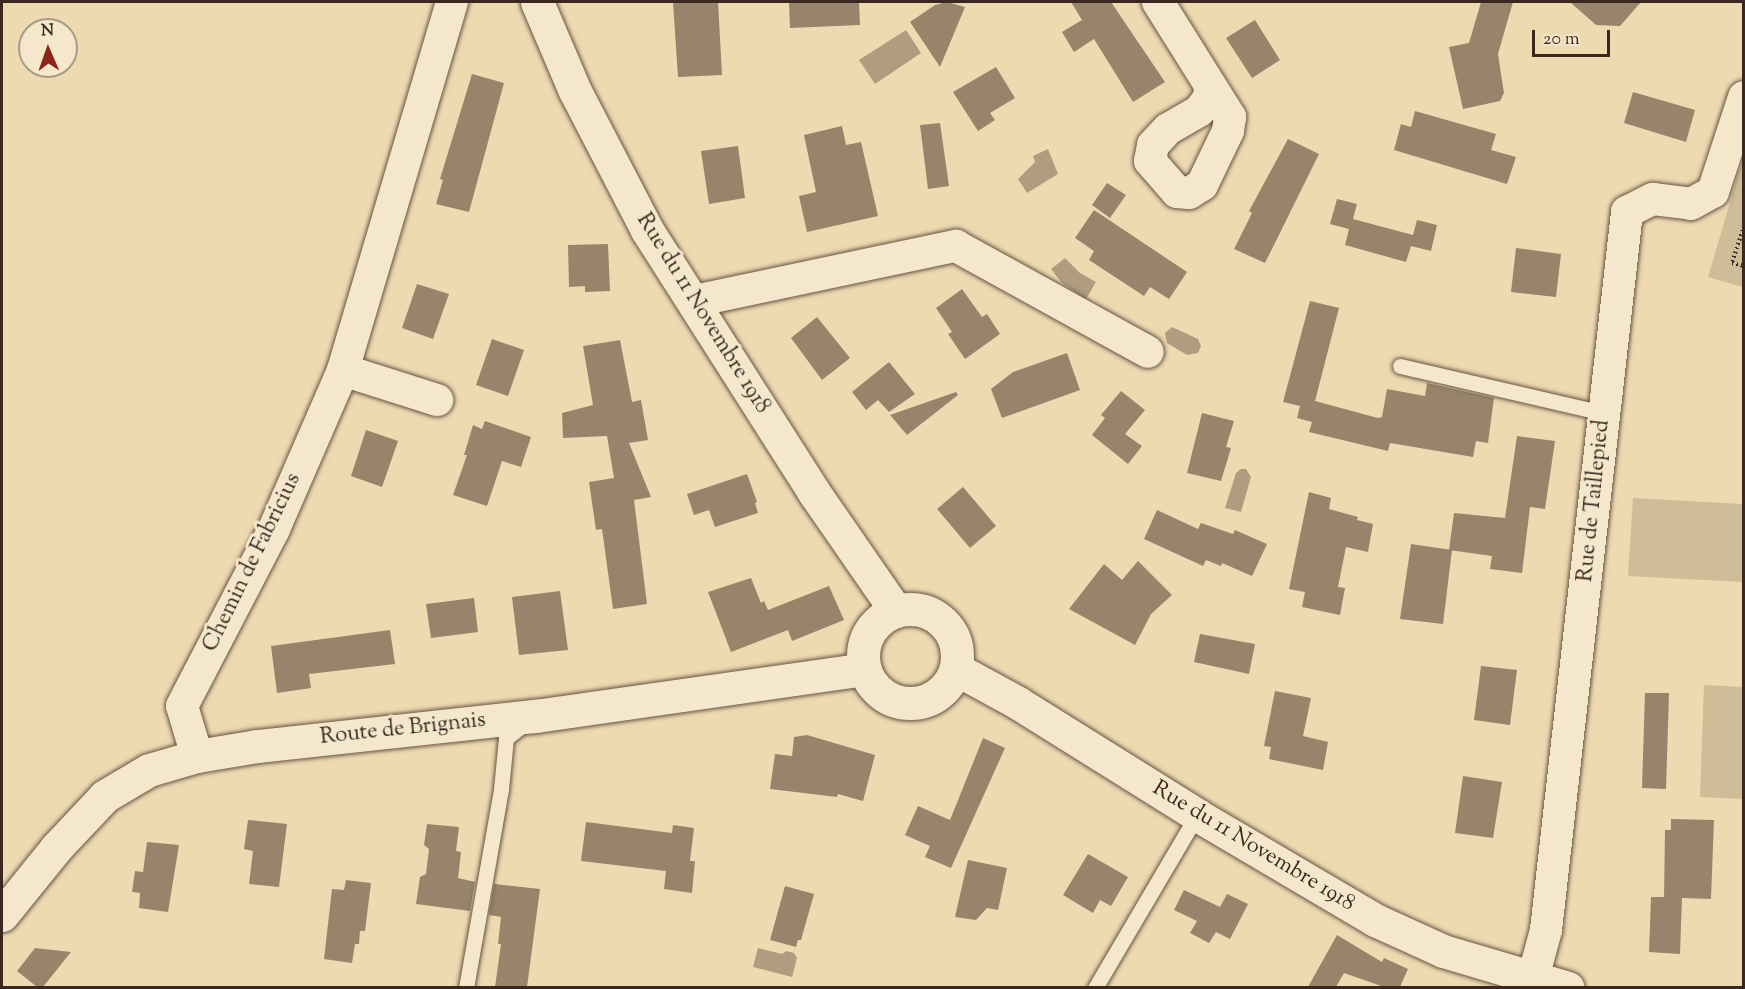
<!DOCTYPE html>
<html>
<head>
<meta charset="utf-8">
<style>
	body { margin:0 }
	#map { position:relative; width:1745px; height:989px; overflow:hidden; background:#eedab1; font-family:"Sorts Mill Goudy",serif }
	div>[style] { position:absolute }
	.green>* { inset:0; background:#cfbc98 }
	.water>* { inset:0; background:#b09d80 }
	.building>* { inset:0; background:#97846b }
	.path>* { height:4px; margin-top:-2px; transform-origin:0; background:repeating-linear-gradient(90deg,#392720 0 1.5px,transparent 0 4.5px) }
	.roads { filter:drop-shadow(0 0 2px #665444) drop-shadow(0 0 2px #665444) }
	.lane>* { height:15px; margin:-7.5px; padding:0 7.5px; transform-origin:7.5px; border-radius:7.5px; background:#f4e7cc }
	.street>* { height:32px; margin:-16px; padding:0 16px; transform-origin:16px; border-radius:16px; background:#f4e7cc }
	.secondary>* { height:33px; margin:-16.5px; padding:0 16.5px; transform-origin:16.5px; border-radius:16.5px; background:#f4e7cc }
	.secondary>.ring { margin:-16.5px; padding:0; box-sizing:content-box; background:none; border:33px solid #f4e7cc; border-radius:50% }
	span { translate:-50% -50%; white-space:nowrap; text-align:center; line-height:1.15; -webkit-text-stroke:6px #f4e7cc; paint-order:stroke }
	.street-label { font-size:22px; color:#392720 }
	.frame { position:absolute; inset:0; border:3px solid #392720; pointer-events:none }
	.north { position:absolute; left:18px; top:18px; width:60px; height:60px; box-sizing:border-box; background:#f4e7cc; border:2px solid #a99a87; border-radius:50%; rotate:358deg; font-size:16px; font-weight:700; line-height:24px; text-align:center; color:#392720 }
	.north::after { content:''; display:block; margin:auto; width:21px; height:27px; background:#8f2418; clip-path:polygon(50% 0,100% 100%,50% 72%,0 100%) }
	.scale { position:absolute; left:1532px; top:30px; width:78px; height:27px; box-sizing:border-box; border:3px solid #392720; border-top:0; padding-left:8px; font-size:18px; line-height:21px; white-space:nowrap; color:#392720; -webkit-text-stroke:4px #f4e7cc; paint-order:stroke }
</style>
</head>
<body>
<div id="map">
	<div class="green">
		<i style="clip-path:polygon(1743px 158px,1743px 287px,1708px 277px)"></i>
		<i style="clip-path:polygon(1633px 498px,1743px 504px,1743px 582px,1628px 576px)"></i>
		<i style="clip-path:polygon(1704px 685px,1743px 687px,1743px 799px,1700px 797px)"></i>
	</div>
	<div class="water">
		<i style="clip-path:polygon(906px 30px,921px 53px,875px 84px,859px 60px)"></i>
		<i style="clip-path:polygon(1048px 149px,1058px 174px,1027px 193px,1018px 179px,1035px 162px,1033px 156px)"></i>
		<i style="clip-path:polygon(1065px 258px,1080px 273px,1096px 282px,1086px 299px,1062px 283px,1051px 269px)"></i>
		<i style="clip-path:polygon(1172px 327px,1198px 339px,1201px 346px,1198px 353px,1187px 355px,1167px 343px,1165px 333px)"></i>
		<i style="clip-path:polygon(1241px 469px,1246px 469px,1251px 477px,1241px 512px,1225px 508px,1236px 473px)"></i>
		<i style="clip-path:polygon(758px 948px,782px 954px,786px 951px,794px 953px,797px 958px,792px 977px,753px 967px)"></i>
	</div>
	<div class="building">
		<i style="clip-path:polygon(673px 2px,718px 2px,722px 75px,678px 77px)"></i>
		<i style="clip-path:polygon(789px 2px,859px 2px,860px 25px,790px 28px)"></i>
		<i style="clip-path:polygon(947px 2px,965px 7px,940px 67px,910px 22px,935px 5px)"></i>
		<i style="clip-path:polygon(1071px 2px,1111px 2px,1165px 82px,1133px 102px,1094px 39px,1074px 52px,1062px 32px,1082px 20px)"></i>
		<i style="clip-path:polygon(1481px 2px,1513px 2px,1498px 54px,1504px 93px,1500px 101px,1463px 109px,1449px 47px,1469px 43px)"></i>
		<i style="clip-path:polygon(1570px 2px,1641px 2px,1620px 26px,1596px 25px)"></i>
		<i style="clip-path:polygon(1255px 20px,1280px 60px,1252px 78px,1226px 38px)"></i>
		<i style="clip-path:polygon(996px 67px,1015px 98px,990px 113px,995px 120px,978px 131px,953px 92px)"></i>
		<i style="clip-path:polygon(472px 74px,504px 83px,469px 212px,436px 204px,443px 180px,440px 179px)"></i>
		<i style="clip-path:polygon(1633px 92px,1695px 110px,1686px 142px,1624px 123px)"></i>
		<i style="clip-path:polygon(1415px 111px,1496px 134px,1491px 150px,1516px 157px,1507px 184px,1394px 150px,1401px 124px,1411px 127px)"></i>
		<i style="clip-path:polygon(940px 123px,949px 186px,928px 189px,920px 125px)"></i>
		<i style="clip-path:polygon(842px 126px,846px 145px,861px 142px,878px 216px,807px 232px,799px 196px,816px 192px,804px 135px)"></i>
		<i style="clip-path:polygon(1288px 139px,1319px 154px,1265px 263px,1234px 249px,1252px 213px,1249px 211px)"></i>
		<i style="clip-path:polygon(738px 146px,745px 198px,709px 204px,701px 151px)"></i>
		<i style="clip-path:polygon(1107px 183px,1126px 195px,1110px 218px,1092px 205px)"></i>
		<i style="clip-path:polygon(1337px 199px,1357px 204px,1353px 219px,1413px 235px,1417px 220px,1437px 225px,1431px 251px,1411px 246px,1406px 262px,1345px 245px,1349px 229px,1330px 224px)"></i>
		<i style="clip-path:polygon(1094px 210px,1187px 272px,1169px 299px,1150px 287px,1144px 296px,1089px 260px,1094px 251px,1075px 238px)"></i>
		<i style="clip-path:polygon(608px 244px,610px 291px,585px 292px,585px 286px,569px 287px,568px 245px)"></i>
		<i style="clip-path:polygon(1516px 248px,1561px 254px,1556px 297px,1511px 292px)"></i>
		<i style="clip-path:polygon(417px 284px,449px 294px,433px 339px,402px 328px)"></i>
		<i style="clip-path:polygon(962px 289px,982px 317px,987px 314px,1000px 334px,965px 359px,948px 334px,952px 332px,936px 308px)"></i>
		<i style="clip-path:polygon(1310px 301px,1339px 308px,1315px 401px,1378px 418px,1382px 417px,1387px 389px,1425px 396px,1427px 383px,1494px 398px,1488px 443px,1476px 441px,1473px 457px,1390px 443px,1388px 451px,1309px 432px,1312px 422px,1297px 418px,1300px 406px,1283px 402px)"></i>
		<i style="clip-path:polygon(817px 317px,850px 358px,822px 380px,791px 338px)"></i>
		<i style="clip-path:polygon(492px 339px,524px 350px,508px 396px,476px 385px)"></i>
		<i style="clip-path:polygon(620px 340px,632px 402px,641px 400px,648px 440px,629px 443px,651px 497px,634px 500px,647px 604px,613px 609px,602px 529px,596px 530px,589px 482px,614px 478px,607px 436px,563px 438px,562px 413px,593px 405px,583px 346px)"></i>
		<i style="clip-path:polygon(1067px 353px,1080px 390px,1002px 418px,991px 389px,1013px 372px)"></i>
		<i style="clip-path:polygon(889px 362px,915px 394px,889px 412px,878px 400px,866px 410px,852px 392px)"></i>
		<i style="clip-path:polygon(1121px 391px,1145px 410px,1125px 434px,1142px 446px,1128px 464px,1092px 435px,1105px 418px,1101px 415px)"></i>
		<i style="clip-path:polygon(956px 392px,958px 395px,907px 435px,890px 415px)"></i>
		<i style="clip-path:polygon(1202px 413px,1234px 421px,1226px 447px,1231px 448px,1221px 481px,1187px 473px)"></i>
		<i style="clip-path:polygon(485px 421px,531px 437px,521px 467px,502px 461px,487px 506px,453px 495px,467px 455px,464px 455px,473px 425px,482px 429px)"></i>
		<i style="clip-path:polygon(366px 430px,398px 441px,382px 487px,351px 476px)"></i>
		<i style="clip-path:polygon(1517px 436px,1555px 441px,1545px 509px,1530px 507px,1522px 573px,1490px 569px,1492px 556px,1449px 550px,1454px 513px,1505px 518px)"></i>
		<i style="clip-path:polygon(747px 474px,757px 502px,755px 503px,758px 513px,715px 527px,709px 510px,694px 515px,687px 494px)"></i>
		<i style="clip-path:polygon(963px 487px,996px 526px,970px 548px,937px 509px)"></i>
		<i style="clip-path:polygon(1309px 492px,1331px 498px,1329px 509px,1358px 517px,1357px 520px,1373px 524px,1368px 552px,1346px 547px,1338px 587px,1345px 588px,1340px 615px,1302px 607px,1305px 592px,1289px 589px)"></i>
		<i style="clip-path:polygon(1157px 510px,1198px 529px,1201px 523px,1233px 534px,1235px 530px,1267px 544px,1252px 576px,1222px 563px,1221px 566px,1206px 560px,1203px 566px,1144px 539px)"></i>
		<i style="clip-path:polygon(1411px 544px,1452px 550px,1443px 624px,1400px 619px)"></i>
		<i style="clip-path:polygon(1138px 561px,1172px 595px,1151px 614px,1135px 645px,1069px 609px,1104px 564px,1122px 580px)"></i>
		<i style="clip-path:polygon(751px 578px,761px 603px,764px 601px,768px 610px,829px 586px,844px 620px,792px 641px,788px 630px,731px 652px,708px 592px)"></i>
		<i style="clip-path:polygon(560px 591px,568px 650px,519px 655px,512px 597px)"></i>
		<i style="clip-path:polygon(474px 598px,478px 632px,431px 638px,426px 604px)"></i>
		<i style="clip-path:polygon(390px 630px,395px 664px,309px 674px,311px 688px,277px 693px,271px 646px)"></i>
		<i style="clip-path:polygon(1200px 634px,1255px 644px,1249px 674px,1194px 662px)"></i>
		<i style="clip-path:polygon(1481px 666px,1517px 670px,1510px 725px,1474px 720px)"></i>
		<i style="clip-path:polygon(1275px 691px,1311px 698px,1303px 736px,1328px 742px,1323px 770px,1269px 759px,1271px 747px,1264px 746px)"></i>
		<i style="clip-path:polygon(1645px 693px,1669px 693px,1666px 789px,1642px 788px)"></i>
		<i style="clip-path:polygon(807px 735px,875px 755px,863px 801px,838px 794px,837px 797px,770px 789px,775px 754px,792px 756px,794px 737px)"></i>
		<i style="clip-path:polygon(983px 738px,1005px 748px,951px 868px,925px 857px,930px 846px,905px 835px,918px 806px,950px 820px)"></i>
		<i style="clip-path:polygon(1463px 776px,1502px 782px,1493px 838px,1455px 833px)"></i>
		<i style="clip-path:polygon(1671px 819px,1714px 820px,1711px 899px,1682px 898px,1680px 954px,1649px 952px,1651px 897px,1664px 897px,1665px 830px,1671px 830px)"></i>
		<i style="clip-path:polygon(248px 820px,287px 824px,279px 887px,249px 884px,253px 851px,244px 849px)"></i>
		<i style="clip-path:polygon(586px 822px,672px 833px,673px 825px,694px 828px,690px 861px,695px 861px,692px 893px,664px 889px,666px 871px,581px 861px)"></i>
		<i style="clip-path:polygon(427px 824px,459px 827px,456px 851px,461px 852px,458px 878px,475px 882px,470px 911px,416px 904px,420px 877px,426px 874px,429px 849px,424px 845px)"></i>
		<i style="clip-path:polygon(147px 842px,179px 845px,168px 912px,139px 908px,140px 893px,132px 892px,135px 871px,143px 872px)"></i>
		<i style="clip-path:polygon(1088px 854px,1128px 877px,1111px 906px,1100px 900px,1093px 913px,1063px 895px)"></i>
		<i style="clip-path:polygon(968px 860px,1007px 868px,998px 910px,987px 908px,976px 920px,955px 917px)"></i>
		<i style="clip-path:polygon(346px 880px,371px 883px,365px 931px,360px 931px,359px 944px,355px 944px,352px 963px,324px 959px,332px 889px,344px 890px)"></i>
		<i style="clip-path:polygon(494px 884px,540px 889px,527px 987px,495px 987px,501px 944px,498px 944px,501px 917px,489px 915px)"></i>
		<i style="clip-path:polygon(785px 886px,814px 894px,801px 940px,798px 940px,796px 947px,770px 940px)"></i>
		<i style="clip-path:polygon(1184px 890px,1220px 907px,1227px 894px,1248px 904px,1230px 939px,1216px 932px,1209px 943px,1190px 933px,1197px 921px,1174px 910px)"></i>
		<i style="clip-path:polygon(1337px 935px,1382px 962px,1384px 958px,1408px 969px,1400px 987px,1384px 987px,1344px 973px,1336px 987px,1308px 987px)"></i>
		<i style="clip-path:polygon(35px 948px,71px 952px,43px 987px,37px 987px,17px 971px)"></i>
	</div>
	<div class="path">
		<i style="left:1744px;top:226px;width:39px;rotate:108deg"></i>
		<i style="left:1732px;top:263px;width:12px;rotate:14deg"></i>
		<i style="left:871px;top:699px;width:30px;rotate:6deg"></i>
	</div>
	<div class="roads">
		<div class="lane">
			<i style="left:1400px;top:366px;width:209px;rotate:13deg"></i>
			<i style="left:466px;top:988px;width:202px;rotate:-80deg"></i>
			<i style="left:501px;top:789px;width:51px;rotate:-84.4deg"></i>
			<i style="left:506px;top:738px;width:24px;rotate:-38deg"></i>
			<i style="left:1095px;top:988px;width:201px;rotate:-59.5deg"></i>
		</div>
		<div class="street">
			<i style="left:1158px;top:2px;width:136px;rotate:57.9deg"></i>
			<i style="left:1230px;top:117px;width:14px;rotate:98deg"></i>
			<i style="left:1228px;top:131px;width:60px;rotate:115.7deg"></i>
			<i style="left:1202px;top:185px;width:15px;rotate:148deg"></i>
			<i style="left:1189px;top:193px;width:12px;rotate:-175deg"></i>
			<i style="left:1177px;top:192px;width:41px;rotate:-131.1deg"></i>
			<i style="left:1150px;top:161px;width:16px;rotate:-79deg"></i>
			<i style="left:1153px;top:145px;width:22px;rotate:-47deg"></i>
			<i style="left:1168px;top:129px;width:36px;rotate:-30deg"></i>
			<i style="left:1199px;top:111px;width:16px;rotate:-52deg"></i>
			<i style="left:1209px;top:98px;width:11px;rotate:-85deg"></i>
			<i style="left:694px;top:301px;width:268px;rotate:-11.9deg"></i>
			<i style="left:956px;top:246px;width:219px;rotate:28.9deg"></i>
			<i style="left:343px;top:370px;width:99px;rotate:17.7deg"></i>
			<i style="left:197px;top:756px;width:52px;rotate:-106.7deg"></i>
			<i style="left:182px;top:706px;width:199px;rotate:-62.5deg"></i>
			<i style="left:274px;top:529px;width:173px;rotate:-66.5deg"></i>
			<i style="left:343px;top:370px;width:384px;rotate:-73.5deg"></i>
			<i style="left:1533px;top:978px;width:50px;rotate:-74.8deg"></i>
			<i style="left:1546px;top:930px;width:723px;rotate:-83.56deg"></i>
			<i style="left:1627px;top:212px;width:29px;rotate:-27deg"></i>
			<i style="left:1653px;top:199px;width:38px;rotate:7deg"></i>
			<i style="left:1691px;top:204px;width:25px;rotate:-29deg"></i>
			<i style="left:1713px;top:192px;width:100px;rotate:-71.9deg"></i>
		</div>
		<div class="secondary">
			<i style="left:537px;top:2px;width:97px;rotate:66.9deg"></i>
			<i style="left:575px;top:91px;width:157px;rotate:62.6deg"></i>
			<i style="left:647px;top:230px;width:309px;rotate:57.5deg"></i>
			<i style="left:813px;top:491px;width:146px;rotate:55.3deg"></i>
			<i class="ring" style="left:863px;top:609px;width:61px;height:61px"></i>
			<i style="left:956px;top:669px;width:71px;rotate:28.7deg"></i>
			<i style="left:1018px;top:703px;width:211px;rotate:32deg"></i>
			<i style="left:1197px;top:815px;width:207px;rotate:30.5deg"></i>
			<i style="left:1375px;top:920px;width:75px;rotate:24.5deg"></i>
			<i style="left:1443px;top:951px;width:130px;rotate:16.5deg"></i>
			<i style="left:2px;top:915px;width:86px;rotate:-51.1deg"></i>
			<i style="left:56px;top:848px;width:71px;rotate:-46.7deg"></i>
			<i style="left:105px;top:796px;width:51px;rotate:-30.6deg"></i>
			<i style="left:149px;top:770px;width:50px;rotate:-16.3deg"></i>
			<i style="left:197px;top:756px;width:61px;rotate:-9.5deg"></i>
			<i style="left:257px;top:746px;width:280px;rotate:-6.2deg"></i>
			<i style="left:535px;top:716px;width:333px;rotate:-8.1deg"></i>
		</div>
	</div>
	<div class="street-label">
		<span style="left:702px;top:314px;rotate:58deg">Rue du 11 Novembre 1918</span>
		<span style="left:1595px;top:501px;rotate:-84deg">Rue de Taillepied</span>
		<span style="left:253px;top:563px;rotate:-64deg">Chemin de Fabricius</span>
		<span style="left:403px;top:730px;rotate:-6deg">Route de Brignais</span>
		<span style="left:1253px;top:847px;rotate:31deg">Rue du 11 Novembre 1918</span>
	</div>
	<div class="frame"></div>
	<div class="north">N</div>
	<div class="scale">20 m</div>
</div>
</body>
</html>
